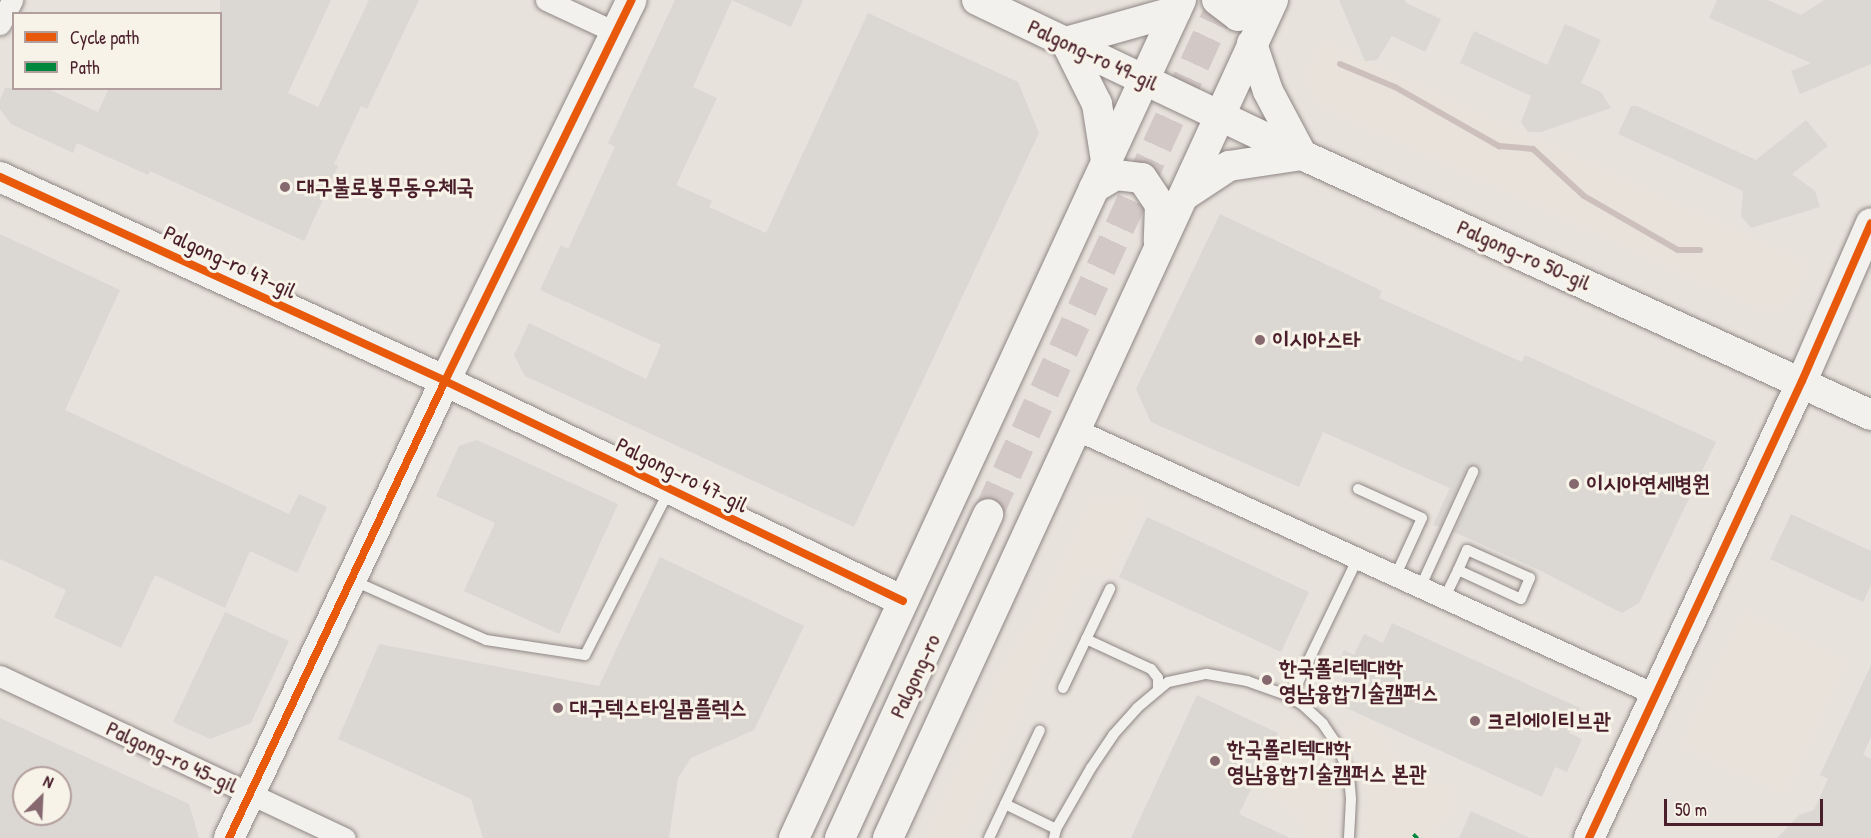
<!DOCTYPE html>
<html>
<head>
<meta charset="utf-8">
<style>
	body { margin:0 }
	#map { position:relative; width:1871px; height:838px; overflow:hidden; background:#f4f2ec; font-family:"Patrick Hand","Poor Story",sans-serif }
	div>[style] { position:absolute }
	.built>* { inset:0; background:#e7e2db }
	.green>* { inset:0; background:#e8e2da }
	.stream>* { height:6px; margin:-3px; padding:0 3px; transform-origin:3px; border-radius:3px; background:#cdc0bc }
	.building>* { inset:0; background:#dbd7d3 }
	.secondary-tunnel>* { height:30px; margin-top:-15px; transform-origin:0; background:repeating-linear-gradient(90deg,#d2c8c5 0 30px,transparent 0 45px) }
	.roads { filter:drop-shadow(0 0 2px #8f8685) drop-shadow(0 0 2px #8f8685) }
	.lane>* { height:10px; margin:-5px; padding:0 5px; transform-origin:5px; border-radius:5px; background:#f2f1ed }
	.street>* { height:21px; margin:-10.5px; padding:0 10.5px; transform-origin:10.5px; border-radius:10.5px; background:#f2f1ed }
	.secondary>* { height:30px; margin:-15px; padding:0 15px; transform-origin:15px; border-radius:15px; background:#f2f1ed }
	.quiet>* { height:6px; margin-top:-3px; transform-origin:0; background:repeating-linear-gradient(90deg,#00873e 0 12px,transparent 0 18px) }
	.cycleway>* { height:8px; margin:-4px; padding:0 4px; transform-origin:4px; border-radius:4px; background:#e8590c }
	.dots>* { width:16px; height:16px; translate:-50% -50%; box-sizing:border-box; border:3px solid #f7f3e8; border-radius:50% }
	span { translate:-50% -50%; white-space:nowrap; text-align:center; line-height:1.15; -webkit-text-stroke:6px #f7f3e8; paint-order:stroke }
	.street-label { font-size:22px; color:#4a1f2b }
	.poi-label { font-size:22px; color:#4a1f2b; font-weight:700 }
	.left { translate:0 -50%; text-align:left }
	.legend { position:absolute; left:12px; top:12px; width:210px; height:78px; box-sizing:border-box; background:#f7f3e8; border:2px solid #b29e9c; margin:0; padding:8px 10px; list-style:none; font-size:18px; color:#4a1f2b }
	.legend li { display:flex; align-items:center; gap:12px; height:30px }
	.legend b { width:30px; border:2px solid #b29e9c }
	.north { position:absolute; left:12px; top:766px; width:60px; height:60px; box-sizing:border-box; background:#f7f3e8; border:2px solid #b29e9c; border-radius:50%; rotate:24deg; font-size:16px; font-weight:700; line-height:24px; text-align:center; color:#4a1f2b }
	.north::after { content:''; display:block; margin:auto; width:21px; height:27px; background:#86696f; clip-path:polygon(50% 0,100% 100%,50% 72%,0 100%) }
	.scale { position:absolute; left:1664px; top:799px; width:159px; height:27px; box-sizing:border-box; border:3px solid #4a1f2b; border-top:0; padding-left:8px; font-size:18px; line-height:21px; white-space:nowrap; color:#4a1f2b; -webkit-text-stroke:4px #f7f3e8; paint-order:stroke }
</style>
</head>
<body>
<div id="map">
	<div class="built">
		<i style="clip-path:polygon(evenodd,0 0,1871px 0,1871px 838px,0 838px,0 0,14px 14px,220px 14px,220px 88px,14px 88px,14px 14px,0 0,24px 778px,60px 778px,60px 814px,24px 814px,24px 778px)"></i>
	</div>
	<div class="green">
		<i style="clip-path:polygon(1323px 43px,1807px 264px,1792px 298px,1780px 311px,1760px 308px,1314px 101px,1308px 72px)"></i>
		<i style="clip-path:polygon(1134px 495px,1145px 500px,1108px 577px,1084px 568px,960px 838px,928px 838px,1001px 672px,1040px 612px,1092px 502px)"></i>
		<i style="clip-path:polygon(1744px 612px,1846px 661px,1784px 793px,1682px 745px)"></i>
		<i style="clip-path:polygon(1342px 718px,1357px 725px,1362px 718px,1380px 726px,1387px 745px,1400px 763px,1415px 775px,1433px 784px,1452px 786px,1455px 812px,1439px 819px,1432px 838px,1367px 838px,1368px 792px,1364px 766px,1354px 739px)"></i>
		<i style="clip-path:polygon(1287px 720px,1310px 738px,1327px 767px,1332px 795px,1330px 838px,1306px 838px,1301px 815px,1291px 807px,1255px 788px)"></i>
	</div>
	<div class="stream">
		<i style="left:1340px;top:64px;width:60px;rotate:22.7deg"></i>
		<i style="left:1395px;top:87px;width:120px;rotate:29.6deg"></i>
		<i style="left:1499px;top:146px;width:34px;rotate:5deg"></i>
		<i style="left:1533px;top:149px;width:69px;rotate:42.7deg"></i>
		<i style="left:1584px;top:196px;width:108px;rotate:29.9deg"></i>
		<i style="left:1678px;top:250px;width:22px"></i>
	</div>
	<div class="building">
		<i style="clip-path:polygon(220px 0,331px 0,288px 93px,318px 107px,369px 0,419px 0,367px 109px,361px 106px,334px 164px,338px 166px,304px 241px,150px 171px,148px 175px,77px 143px,73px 153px,11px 124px,0 109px,0 100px,5px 88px,46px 88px,98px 112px,109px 88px,220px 88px)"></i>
		<i style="clip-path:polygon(675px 0,803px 0,791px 27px,732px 0,693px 87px,717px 98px,676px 185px,712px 201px,709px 207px,766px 233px,868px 13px,1018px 82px,1039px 133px,854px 527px,525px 376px,514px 355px,529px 323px,646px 379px,661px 345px,540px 290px,561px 245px,568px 249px,615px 147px,608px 143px)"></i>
		<i style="clip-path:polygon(1339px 0,1405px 0,1406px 3px,1441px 19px,1425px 52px,1392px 36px,1377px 60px,1365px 61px)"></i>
		<i style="clip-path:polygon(1717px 0,1768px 0,1801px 15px,1824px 0,1871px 0,1871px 64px,1800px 94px,1791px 71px,1811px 63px,1709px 18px)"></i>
		<i style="clip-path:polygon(1565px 24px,1601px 40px,1581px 83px,1601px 92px,1611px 108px,1541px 132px,1528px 132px,1521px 122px,1531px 96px,1460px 63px,1474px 31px,1547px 65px)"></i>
		<i style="clip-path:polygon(1631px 106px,1637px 106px,1756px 160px,1806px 120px,1828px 146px,1792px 174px,1815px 191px,1820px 207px,1751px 228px,1741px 216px,1743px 191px,1618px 134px)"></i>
		<i style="clip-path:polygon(1220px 214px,1382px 291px,1379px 298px,1522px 362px,1525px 355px,1716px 442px,1639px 603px,1622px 613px,1539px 570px,1454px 532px,1480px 475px,1479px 468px,1476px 465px,1466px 469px,1440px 527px,1433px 525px,1450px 488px,1323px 432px,1299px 487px,1151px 422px,1136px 389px)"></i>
		<i style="clip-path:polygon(0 234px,120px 290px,65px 410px,289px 514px,299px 494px,327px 507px,297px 573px,250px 551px,225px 608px,155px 575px,121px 648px,54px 617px,66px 590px,0 559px)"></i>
		<i style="clip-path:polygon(477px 440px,618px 504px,559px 634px,464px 591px,495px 523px,436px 496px,459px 446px)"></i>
		<i style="clip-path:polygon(1791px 514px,1871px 551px,1871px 585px,1863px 602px,1770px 559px)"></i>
		<i style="clip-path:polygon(1147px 517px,1309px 592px,1281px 652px,1119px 577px)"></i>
		<i style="clip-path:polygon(660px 557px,804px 626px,754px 730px,691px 758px,678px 778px,669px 838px,483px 838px,471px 799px,338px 739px,379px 644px,599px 686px)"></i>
		<i style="clip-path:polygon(225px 612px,289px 641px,251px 723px,210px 739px,173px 722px)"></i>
		<i style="clip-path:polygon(1392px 623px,1580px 708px,1569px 733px,1582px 739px,1567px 772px,1555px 767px,1542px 797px,1333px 702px,1344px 677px,1334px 672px,1344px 650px,1354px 655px,1364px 634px,1383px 643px)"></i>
		<i style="clip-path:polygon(1871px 665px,1871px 737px,1863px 755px,1871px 759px,1871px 838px,1777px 838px,1799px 815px,1814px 810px,1828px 779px,1820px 775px)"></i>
		<i style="clip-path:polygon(1197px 695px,1278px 733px,1239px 814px,1290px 838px,1131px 838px)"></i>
		<i style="clip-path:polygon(evenodd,0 718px,189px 804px,199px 838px,0 838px,0 718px,24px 778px,60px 778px,60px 814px,24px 814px,24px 778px)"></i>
		<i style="clip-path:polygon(1471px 811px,1530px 838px,1459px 838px)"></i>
	</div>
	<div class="secondary-tunnel">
		<i style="left:988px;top:514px;width:566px;rotate:-65.34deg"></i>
	</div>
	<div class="roads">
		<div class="lane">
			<i style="left:1358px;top:489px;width:70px;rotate:24.4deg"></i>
			<i style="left:1422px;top:518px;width:65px;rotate:114.6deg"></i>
			<i style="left:352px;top:580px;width:147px;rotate:24.1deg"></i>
			<i style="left:486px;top:640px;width:100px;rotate:8.6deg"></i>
			<i style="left:585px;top:655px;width:184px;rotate:-62.9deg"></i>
			<i style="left:1420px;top:588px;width:128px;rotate:-65.4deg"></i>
			<i style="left:1444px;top:599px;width:32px;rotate:-64deg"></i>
			<i style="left:1458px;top:570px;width:69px;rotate:24.7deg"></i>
			<i style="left:1521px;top:599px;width:23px;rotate:-67deg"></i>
			<i style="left:1530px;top:578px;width:69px;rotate:-156deg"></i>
			<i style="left:1467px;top:550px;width:22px;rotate:114deg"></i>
			<i style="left:1086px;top:639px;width:72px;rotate:24.8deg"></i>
			<i style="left:1151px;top:669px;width:11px;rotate:52deg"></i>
			<i style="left:1158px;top:678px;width:10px;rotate:90deg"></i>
			<i style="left:1063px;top:688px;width:110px;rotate:-64.6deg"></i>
			<i style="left:1291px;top:697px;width:152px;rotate:-64.3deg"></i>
			<i style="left:1005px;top:804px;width:57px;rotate:26.1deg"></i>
			<i style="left:989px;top:838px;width:119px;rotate:-64.7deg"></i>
			<i style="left:1054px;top:838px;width:9px;rotate:-77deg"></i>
			<i style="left:1056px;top:829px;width:70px;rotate:-60.2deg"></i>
			<i style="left:1091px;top:768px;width:40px;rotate:-56deg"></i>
			<i style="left:1113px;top:735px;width:36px;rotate:-48deg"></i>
			<i style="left:1137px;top:708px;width:40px;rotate:-40deg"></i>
			<i style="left:1168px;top:682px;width:40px;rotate:-12deg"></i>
			<i style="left:1207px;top:674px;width:41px;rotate:9.9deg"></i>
			<i style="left:1247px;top:681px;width:41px;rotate:19.7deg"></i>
			<i style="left:1286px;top:695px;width:21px;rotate:31deg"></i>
			<i style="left:1304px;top:706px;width:26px;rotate:43deg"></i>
			<i style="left:1323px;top:724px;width:27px;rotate:56deg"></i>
			<i style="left:1338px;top:746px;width:32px;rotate:70deg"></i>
			<i style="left:1349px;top:776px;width:23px;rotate:85deg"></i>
			<i style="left:1351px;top:799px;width:39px;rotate:93deg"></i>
		</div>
		<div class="street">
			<i style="left:546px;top:0;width:78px;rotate:24.9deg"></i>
			<i style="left:0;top:24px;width:27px;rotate:-63deg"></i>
			<i style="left:1075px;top:429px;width:637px;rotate:24.59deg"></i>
			<i style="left:0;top:676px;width:381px;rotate:25.2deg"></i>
		</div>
		<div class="secondary">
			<i style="left:977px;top:0;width:360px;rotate:25.5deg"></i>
			<i style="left:1302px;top:155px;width:626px;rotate:24.56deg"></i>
			<i style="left:1217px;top:0;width:26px;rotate:37deg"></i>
			<i style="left:1238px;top:16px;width:35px;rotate:-20deg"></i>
			<i style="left:1106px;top:161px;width:58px;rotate:-99deg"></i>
			<i style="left:1097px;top:104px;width:69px;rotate:-116.6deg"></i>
			<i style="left:1066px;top:42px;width:114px;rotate:-15.7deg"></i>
			<i style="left:0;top:177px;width:490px;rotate:24.6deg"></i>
			<i style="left:445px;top:381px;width:508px;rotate:25.66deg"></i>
			<i style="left:1094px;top:188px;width:26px;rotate:-31deg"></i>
			<i style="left:1116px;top:175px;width:26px;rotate:7deg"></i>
			<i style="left:1142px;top:178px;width:32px;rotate:56deg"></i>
			<i style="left:1160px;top:205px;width:36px;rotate:92deg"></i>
			<i style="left:1185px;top:195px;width:53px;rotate:-33.4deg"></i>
			<i style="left:1229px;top:166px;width:74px;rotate:-8.6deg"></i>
			<i style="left:1302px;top:155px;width:72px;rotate:-118deg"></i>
			<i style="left:1268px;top:91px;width:50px;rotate:-108.8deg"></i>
			<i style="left:229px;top:838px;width:505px;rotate:-64.7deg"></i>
			<i style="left:445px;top:381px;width:424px;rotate:-63.9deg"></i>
			<i style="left:794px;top:838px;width:923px;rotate:-65.21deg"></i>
			<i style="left:840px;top:838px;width:356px;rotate:-65.4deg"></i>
			<i style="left:888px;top:838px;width:922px;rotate:-65.32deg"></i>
			<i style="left:1589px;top:838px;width:504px;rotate:-65.01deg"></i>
			<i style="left:1802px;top:381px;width:172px;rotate:-66.4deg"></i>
		</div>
	</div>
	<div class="quiet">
		<i style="left:1414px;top:838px;width:4px;rotate:-45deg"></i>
	</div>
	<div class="cycleway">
		<i style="left:0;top:177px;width:490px;rotate:24.6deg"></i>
		<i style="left:445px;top:381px;width:508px;rotate:25.66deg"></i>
		<i style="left:229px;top:838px;width:505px;rotate:-64.7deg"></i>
		<i style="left:445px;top:381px;width:424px;rotate:-63.9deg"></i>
		<i style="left:1589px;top:838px;width:504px;rotate:-65.01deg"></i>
		<i style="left:1802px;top:381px;width:172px;rotate:-66.4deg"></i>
	</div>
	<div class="dots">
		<i style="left:285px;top:187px;background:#86696f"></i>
		<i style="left:1260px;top:340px;background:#86696f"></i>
		<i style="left:1574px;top:484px;background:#86696f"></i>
		<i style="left:1267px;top:680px;background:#86696f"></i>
		<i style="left:558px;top:708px;background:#86696f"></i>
		<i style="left:1475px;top:721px;background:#86696f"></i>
		<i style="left:1215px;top:761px;background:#86696f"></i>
	</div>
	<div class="street-label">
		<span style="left:1093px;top:55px;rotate:25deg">Palgong-ro 49-gil</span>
		<span style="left:1524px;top:255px;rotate:24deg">Palgong-ro 50-gil</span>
		<span style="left:230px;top:262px;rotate:25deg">Palgong-ro 47-gil</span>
		<span style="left:682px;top:475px;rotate:26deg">Palgong-ro 47-gil</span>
		<span style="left:915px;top:676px;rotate:-65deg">Palgong-ro</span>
		<span style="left:172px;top:757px;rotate:25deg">Palgong-ro 45-gil</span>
	</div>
	<div class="poi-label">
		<span class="left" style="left:297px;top:187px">대구불로봉무동우체국</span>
		<span class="left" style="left:1272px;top:340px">이시아스타</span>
		<span class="left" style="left:1586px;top:484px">이시아연세병원</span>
		<span class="left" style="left:1279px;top:680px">한국폴리텍대학<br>영남융합기술캠퍼스</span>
		<span class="left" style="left:570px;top:708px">대구텍스타일콤플렉스</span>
		<span class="left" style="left:1487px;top:721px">크리에이티브관</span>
		<span class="left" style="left:1227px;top:761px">한국폴리텍대학<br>영남융합기술캠퍼스 본관</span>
	</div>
	<ul class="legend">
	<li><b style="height:8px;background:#e8590c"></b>Cycle path</li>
	<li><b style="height:8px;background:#00873e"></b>Path</li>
	</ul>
	<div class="north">N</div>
	<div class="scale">50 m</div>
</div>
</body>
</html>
